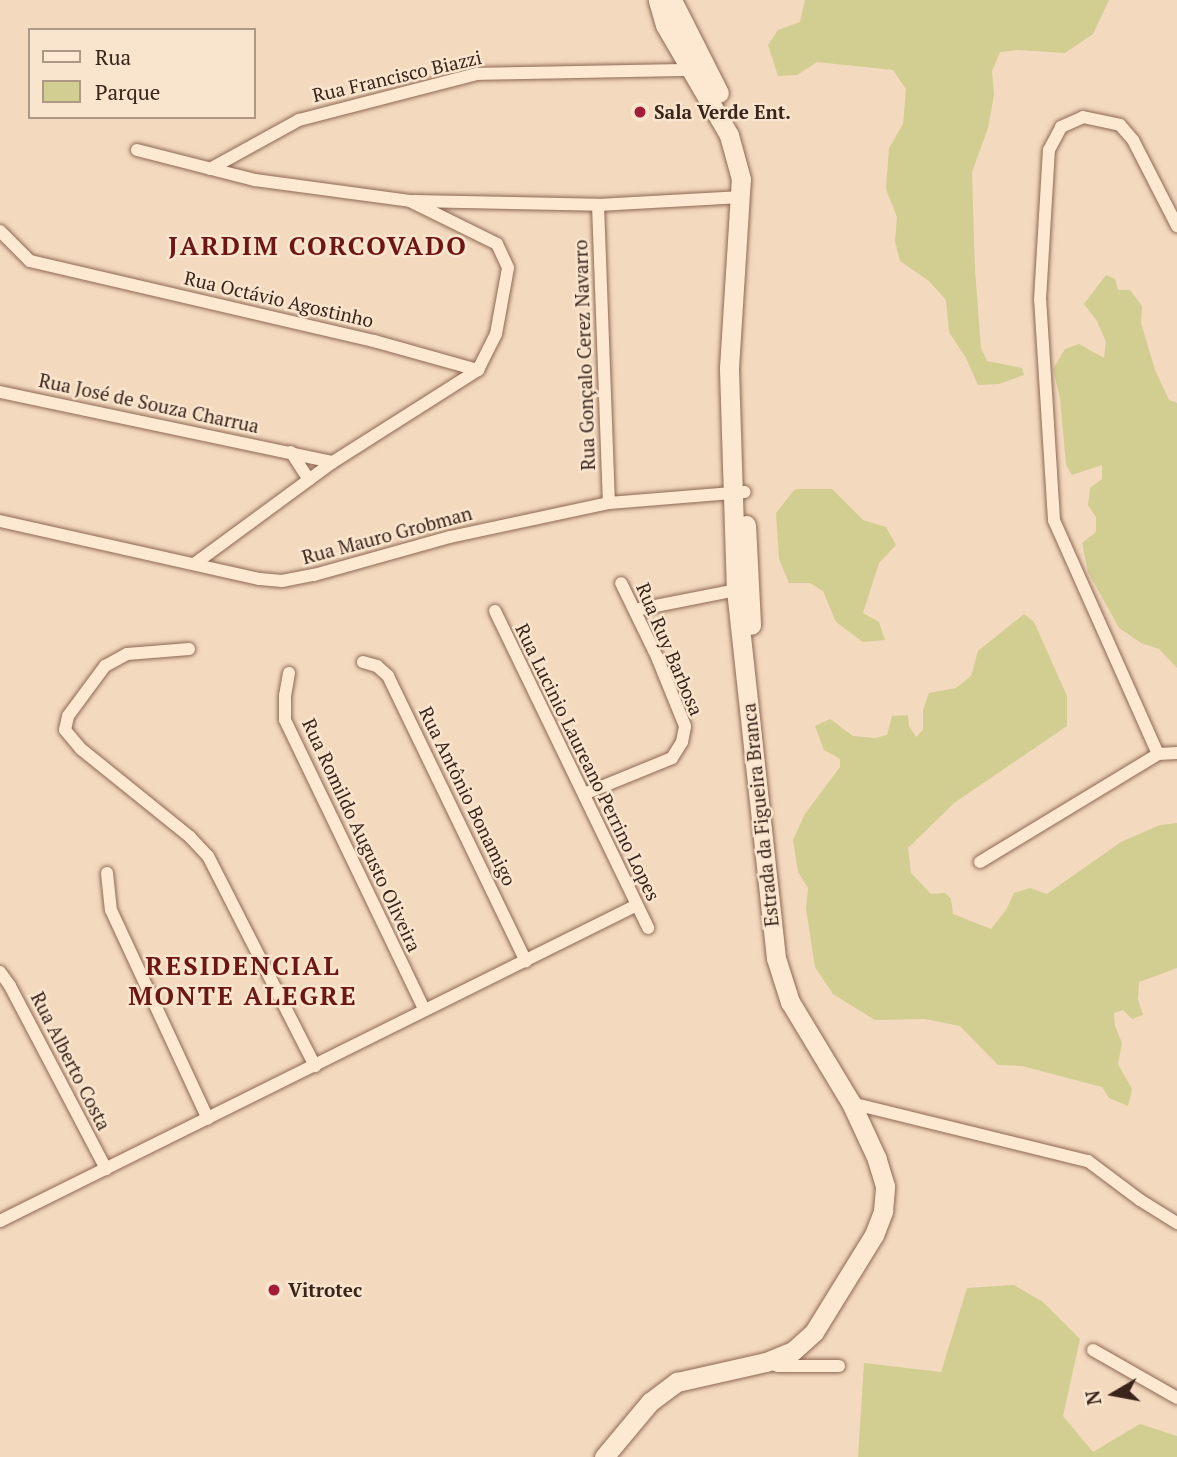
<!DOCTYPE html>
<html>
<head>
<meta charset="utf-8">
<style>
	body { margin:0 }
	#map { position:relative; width:1177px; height:1457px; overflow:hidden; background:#f3d9be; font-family:"PT Serif",serif }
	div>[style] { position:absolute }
	.green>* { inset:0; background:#d2cd91 }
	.roads { filter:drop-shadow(0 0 2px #8d6854) drop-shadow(0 0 2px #8d6854) }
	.minor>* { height:12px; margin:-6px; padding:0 6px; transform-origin:6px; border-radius:6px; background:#fde8d2 }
	.secondary>* { height:19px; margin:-9.5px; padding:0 9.5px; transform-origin:9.5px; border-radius:9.5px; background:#fde8d2 }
	.dots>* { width:19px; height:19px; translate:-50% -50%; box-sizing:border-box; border:4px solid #f9e5ce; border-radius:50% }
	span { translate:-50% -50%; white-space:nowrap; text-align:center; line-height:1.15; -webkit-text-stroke:5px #f9e5ce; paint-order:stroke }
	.street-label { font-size:19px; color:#3b241b }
	.poi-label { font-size:19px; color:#3b241b; font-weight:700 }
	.left { translate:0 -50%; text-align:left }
	.district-label { font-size:26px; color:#6c1715; font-weight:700; letter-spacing:2px }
	.legend { position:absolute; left:28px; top:28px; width:228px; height:91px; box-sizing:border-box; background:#f9e5ce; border:2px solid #ad9886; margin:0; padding:9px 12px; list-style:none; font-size:21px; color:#3b241b }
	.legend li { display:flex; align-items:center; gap:14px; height:35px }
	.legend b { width:35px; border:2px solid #ad9886 }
	.north { position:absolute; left:1079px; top:1359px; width:70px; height:70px; -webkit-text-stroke:5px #f9e5ce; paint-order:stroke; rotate:260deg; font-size:19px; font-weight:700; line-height:28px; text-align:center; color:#3b241b }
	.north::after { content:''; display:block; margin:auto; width:24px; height:32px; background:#3b241b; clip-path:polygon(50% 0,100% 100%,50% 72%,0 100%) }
</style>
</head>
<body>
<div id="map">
	<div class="green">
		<i style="clip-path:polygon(805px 0,1109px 0,1093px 34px,1065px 53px,1018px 50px,1000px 52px,992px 71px,994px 95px,988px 128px,972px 172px,975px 271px,981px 348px,987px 361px,1022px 368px,1024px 375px,999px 384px,978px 385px,966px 358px,949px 332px,946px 300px,929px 281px,900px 261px,895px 241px,897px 217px,886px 189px,889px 148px,903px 124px,906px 89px,893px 70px,817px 62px,797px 75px,778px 76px,768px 45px,778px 30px,800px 22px)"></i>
		<i style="clip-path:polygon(1106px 275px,1115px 279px,1118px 290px,1130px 290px,1142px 306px,1141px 323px,1155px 370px,1169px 400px,1177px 403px,1177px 668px,1159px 649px,1141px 643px,1119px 628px,1088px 572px,1082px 543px,1096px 532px,1096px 517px,1088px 505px,1090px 488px,1102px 479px,1102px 465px,1072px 475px,1066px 465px,1060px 398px,1053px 369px,1065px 349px,1079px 344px,1104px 358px,1106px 342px,1097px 321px,1084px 304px)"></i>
		<i style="clip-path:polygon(795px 489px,832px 489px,863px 520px,886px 527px,896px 545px,879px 563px,863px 613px,879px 622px,885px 640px,863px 642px,836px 622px,823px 591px,810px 583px,789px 583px,779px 559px,776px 513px)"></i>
		<i style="clip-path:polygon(1024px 614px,1034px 622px,1067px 696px,1067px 726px,954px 803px,908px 848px,911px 873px,931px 894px,945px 893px,951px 899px,953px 914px,991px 929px,1006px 910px,1014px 893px,1030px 888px,1047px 894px,1121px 842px,1160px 825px,1177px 823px,1177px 968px,1139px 982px,1138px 1000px,1143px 1015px,1132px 1019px,1123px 1010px,1114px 1013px,1115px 1026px,1122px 1043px,1118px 1064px,1132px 1089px,1128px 1106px,1109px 1098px,1102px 1087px,1022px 1066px,998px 1065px,960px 1026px,925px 1019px,875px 1020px,833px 994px,815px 967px,806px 909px,808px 888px,798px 872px,793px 840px,805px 814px,840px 767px,840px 759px,824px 750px,815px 726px,830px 719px,853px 736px,875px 738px,887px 735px,892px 716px,908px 715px,909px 726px,916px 737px,923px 730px,923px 710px,929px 693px,956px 688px,971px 676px,978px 651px)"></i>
		<i style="clip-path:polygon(1014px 1285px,1043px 1302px,1080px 1339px,1063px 1416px,1093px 1452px,1140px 1424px,1177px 1436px,1177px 1457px,858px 1457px,864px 1363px,941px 1372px,967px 1288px)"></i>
	</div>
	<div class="roads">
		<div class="minor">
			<i style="left:137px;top:150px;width:122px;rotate:14.3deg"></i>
			<i style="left:255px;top:180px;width:156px;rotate:7.7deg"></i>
			<i style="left:410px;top:201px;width:97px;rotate:26.3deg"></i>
			<i style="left:497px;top:244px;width:26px;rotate:65deg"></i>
			<i style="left:508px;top:268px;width:67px;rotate:100.3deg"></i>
			<i style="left:496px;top:334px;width:40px;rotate:116.6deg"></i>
			<i style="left:478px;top:370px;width:172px;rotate:147.6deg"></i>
			<i style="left:333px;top:462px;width:172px;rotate:143.7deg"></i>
			<i style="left:210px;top:169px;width:102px;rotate:-28.8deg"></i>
			<i style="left:299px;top:120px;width:184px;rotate:-14.5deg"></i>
			<i style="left:477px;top:74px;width:213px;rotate:-1.1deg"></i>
			<i style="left:414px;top:201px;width:184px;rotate:1.2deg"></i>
			<i style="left:598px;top:205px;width:144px;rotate:-3.2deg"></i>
			<i style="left:598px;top:205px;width:298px;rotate:87.9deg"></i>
			<i style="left:0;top:231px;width:42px;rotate:45deg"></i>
			<i style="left:30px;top:261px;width:353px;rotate:13.1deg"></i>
			<i style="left:374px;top:341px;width:108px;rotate:15.6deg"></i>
			<i style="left:0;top:392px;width:340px;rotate:11.9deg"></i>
			<i style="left:291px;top:452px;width:33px;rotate:57deg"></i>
			<i style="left:0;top:521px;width:266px;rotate:12.6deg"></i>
			<i style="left:260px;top:579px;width:22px;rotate:5deg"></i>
			<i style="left:282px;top:581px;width:33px;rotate:-11deg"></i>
			<i style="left:314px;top:575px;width:141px;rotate:-15.6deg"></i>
			<i style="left:450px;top:537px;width:163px;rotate:-12.1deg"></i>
			<i style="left:609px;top:503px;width:136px;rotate:-4.6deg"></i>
			<i style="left:635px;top:610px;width:108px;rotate:-11.2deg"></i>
			<i style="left:495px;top:611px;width:352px;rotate:64.2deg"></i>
			<i style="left:189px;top:649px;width:62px;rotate:175.4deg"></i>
			<i style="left:127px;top:654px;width:25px;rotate:151deg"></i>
			<i style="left:105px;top:666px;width:62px;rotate:126.5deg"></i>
			<i style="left:68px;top:716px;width:14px;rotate:102deg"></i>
			<i style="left:65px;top:730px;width:25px;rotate:50deg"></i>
			<i style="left:81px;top:749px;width:140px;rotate:38.9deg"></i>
			<i style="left:190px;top:837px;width:26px;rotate:47deg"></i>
			<i style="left:208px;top:856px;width:236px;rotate:63deg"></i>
			<i style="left:363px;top:662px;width:15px;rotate:16deg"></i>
			<i style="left:377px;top:666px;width:15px;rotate:42deg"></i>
			<i style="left:388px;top:676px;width:317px;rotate:64.2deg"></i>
			<i style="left:289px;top:673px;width:23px;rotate:100deg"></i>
			<i style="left:285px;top:696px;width:24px;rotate:90deg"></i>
			<i style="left:285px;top:720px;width:321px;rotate:64.3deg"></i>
			<i style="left:1158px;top:754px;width:256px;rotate:-114deg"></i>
			<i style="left:1054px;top:520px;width:220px;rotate:-93.6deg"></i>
			<i style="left:1040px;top:300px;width:150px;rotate:-86.6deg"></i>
			<i style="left:1049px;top:150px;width:26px;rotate:-62deg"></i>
			<i style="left:1061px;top:127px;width:24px;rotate:-24deg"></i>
			<i style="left:1083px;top:117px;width:38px;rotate:12deg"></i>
			<i style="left:1120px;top:125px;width:20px;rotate:49deg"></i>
			<i style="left:1133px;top:140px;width:97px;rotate:62.9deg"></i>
			<i style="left:1158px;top:754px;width:19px;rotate:-3deg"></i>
			<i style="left:584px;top:794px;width:95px;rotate:-22.2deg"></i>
			<i style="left:672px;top:758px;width:19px;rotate:-58deg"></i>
			<i style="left:682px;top:742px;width:16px;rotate:-79deg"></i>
			<i style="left:685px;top:726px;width:74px;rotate:-112.1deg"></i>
			<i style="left:657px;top:657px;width:82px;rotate:-115.9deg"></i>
			<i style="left:980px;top:862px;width:208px;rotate:-31.2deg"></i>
			<i style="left:107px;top:873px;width:37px;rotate:84deg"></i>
			<i style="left:111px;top:910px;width:230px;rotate:65.1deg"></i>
			<i style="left:0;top:972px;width:17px;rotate:54deg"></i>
			<i style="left:10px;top:986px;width:207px;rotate:62.3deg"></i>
			<i style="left:851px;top:1103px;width:244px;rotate:13.8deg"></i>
			<i style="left:1088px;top:1161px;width:65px;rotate:36.9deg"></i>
			<i style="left:1140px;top:1200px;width:44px;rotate:31.9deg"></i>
			<i style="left:0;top:1221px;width:709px;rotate:-26.38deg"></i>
			<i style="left:1093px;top:1350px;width:97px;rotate:29.7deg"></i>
			<i style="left:766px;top:1362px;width:13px;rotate:18deg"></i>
			<i style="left:778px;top:1366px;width:61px"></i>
		</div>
		<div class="secondary">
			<i style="left:672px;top:0;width:104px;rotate:63.2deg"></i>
			<i style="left:746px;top:525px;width:100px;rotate:87.1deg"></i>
			<i style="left:604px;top:1457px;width:72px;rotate:-50.1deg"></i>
			<i style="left:650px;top:1402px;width:34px;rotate:-37deg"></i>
			<i style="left:677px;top:1382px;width:91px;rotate:-12.7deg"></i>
			<i style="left:766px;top:1362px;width:29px;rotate:-22deg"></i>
			<i style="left:793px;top:1351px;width:28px;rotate:-42deg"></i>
			<i style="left:814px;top:1332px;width:114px;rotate:-58.3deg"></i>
			<i style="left:874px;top:1235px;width:26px;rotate:-69deg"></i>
			<i style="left:883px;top:1211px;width:25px;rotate:-85deg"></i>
			<i style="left:885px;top:1186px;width:28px;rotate:-107deg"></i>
			<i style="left:877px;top:1159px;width:62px;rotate:-114.9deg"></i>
			<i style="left:851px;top:1103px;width:118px;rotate:-121.1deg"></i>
			<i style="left:790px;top:1002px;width:46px;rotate:-107.7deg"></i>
			<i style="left:776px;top:958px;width:368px;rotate:-96.2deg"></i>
			<i style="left:736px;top:592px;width:224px;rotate:-91.8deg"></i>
			<i style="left:729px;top:368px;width:189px;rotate:-86.4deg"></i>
			<i style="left:741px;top:179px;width:46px;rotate:-105.3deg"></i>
			<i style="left:729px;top:135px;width:127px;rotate:-120.2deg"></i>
			<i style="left:665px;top:25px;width:26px;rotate:-106deg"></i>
		</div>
	</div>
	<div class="dots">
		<i style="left:640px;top:112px;background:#a31d38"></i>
		<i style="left:274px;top:1290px;background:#a31d38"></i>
	</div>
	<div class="street-label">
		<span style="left:397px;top:76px;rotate:-13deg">Rua Francisco Biazzi</span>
		<span style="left:279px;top:299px;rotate:13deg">Rua Octávio Agostinho</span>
		<span style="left:584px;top:355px;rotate:-92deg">Rua Gonçalo Cerez Navarro</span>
		<span style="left:149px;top:403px;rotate:12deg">Rua José de Souza Charrua</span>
		<span style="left:387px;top:535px;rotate:-15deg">Rua Mauro Grobman</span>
		<span style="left:670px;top:649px;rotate:67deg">Rua Ruy Barbosa</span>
		<span style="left:588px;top:762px;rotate:64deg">Rua Lucinio Laureano Perrino Lopes</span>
		<span style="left:468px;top:796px;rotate:64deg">Rua Antônio Bonamigo</span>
		<span style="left:760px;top:815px;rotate:-96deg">Estrada da Figueira Branca</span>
		<span style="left:362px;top:835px;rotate:65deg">Rua Romildo Augusto Oliveira</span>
		<span style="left:71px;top:1061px;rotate:63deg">Rua Alberto Costa</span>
	</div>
	<div class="poi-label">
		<span class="left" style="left:654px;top:112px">Sala Verde Ent.</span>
		<span class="left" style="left:288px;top:1290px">Vitrotec</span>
	</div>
	<div class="district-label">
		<span style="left:318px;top:246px">JARDIM CORCOVADO</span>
		<span style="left:243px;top:981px">RESIDENCIAL<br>MONTE ALEGRE</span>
	</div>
	<ul class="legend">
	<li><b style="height:9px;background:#fde8d2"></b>Rua</li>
	<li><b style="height:19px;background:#d2cd91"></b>Parque</li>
	</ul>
	<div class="north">N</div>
</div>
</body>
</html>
